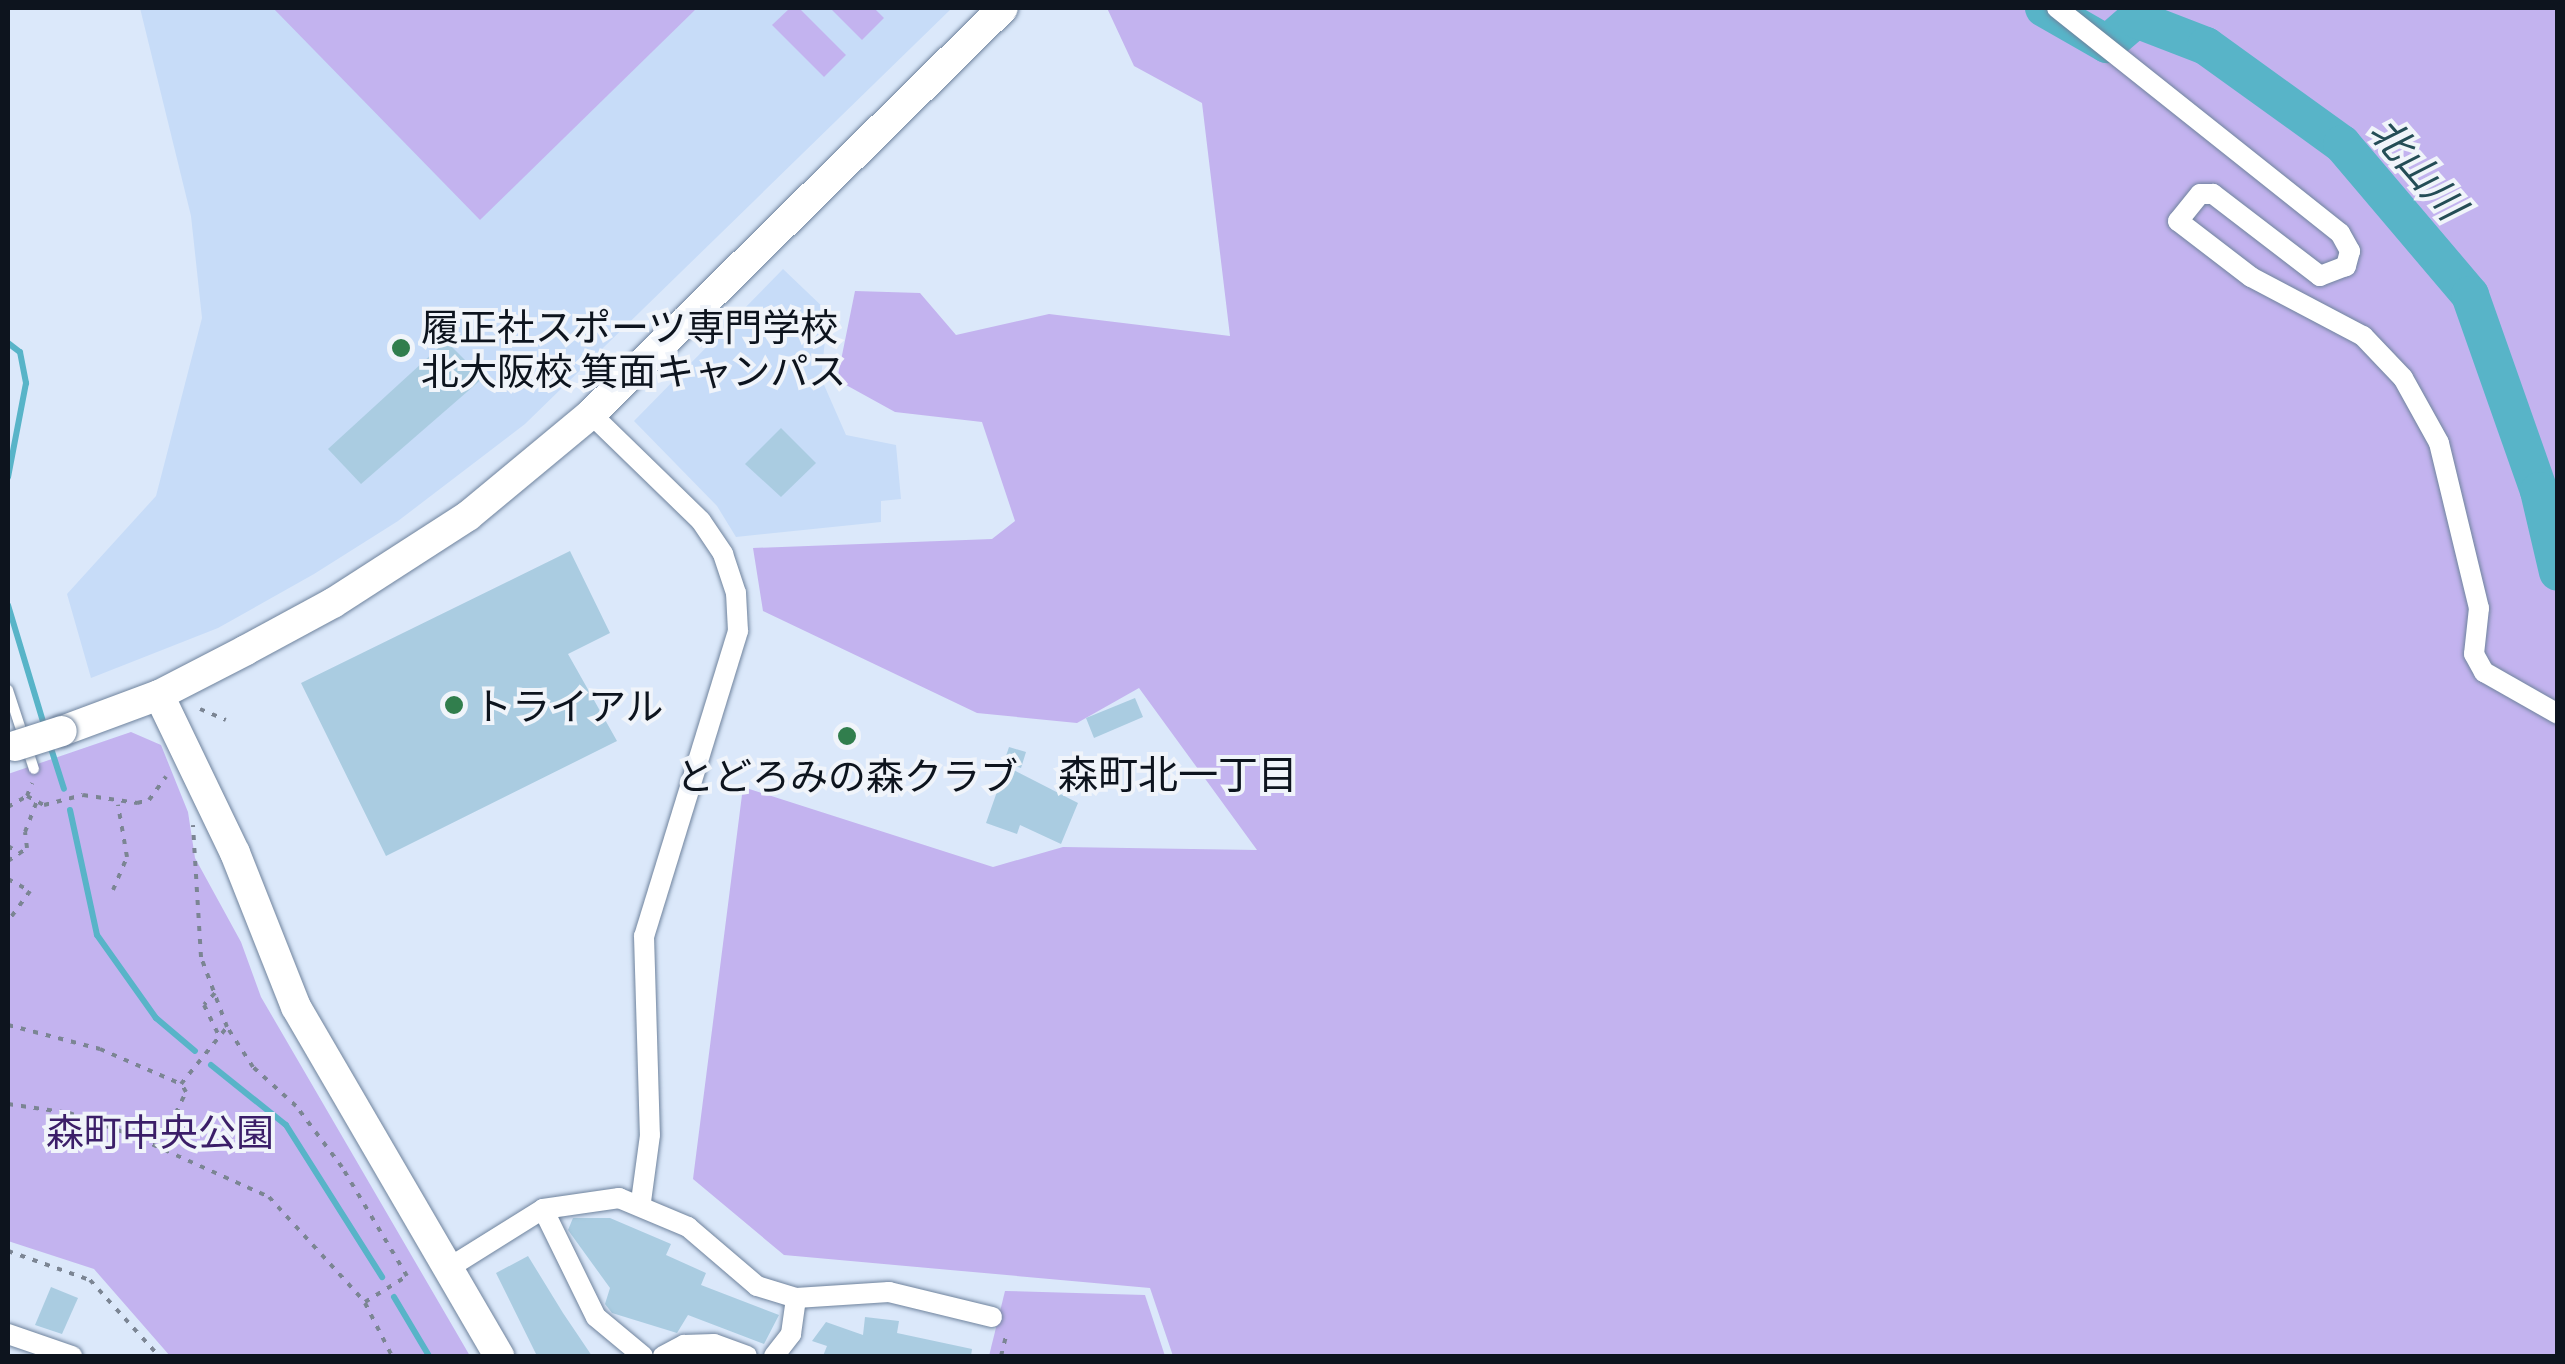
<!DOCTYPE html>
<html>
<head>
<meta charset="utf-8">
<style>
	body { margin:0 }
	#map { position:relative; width:2565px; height:1364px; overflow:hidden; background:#dbe8fa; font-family:Commissioner,"Noto Sans JP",sans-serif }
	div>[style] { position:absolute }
	.built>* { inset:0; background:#c7dcf8 }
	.green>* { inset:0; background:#c3b3ef }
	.stream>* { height:6px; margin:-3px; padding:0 3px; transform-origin:3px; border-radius:3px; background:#58b4c8 }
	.river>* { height:38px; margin:-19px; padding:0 19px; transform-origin:19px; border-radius:19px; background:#58b4c8 }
	.building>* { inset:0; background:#aacce1 }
	.path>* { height:4px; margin-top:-2px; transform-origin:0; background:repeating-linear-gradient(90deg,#7b8593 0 5px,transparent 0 13px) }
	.roads { filter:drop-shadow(0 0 2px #6f839d) drop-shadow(0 0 2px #6f839d) }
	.lane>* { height:10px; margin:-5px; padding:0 5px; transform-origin:5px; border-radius:5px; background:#fff }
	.street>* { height:20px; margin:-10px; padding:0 10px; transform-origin:10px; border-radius:10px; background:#fff }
	.secondary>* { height:30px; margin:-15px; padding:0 15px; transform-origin:15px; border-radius:15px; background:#fff }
	.bridges { filter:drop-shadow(0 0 2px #6f839d) drop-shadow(0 0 2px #6f839d) }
	.secondary-bridge>* { height:30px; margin:-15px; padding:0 15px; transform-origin:15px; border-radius:15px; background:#fff }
	.dots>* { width:28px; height:28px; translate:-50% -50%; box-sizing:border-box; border:5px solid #f0f4fa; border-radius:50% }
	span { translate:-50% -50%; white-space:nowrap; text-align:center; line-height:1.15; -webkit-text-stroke:8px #f0f4fa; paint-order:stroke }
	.poi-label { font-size:38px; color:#0d141e }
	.left { translate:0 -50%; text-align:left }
	.park-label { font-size:38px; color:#3b1e68 }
	.water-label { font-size:40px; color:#244d56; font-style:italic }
	.neighbourhood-label { font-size:40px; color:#0d141e }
	.frame { position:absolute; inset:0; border:10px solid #0d141e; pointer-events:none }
</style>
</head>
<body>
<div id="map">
	<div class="built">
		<i style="clip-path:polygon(140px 8px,952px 8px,525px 424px,398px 521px,314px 574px,218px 628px,91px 678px,67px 594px,156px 496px,202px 318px,191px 216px)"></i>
		<i style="clip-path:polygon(783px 269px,828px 312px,821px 378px,846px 435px,896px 445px,901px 499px,881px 501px,881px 522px,736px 537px,717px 506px,634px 421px)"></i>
	</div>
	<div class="green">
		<i style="clip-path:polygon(273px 8px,697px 8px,480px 220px)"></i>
		<i style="clip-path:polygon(790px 8px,799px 8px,846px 55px,824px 77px,772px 25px)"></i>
		<i style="clip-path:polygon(830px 8px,874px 8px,884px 18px,862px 40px)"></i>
		<i style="clip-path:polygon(1107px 8px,2557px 8px,2557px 1356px,1173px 1356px,1150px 1288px,784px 1255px,693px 1179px,743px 787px,993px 867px,1063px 847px,1257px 850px,1139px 688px,1077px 723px,977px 713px,763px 611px,753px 548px,992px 539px,1015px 521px,982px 422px,895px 412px,837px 380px,855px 291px,920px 293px,956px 335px,1049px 314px,1230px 336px,1202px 103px,1134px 66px)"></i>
		<i style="clip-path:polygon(131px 732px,161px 745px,188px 812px,195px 858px,241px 942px,261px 997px,470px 1356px,170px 1356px,94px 1269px,8px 1241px,8px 774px)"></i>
		<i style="clip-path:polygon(1005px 1291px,1145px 1295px,1165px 1356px,989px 1356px)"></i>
	</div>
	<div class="stream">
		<i style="left:8px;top:343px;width:15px;rotate:37deg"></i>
		<i style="left:20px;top:352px;width:32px;rotate:79deg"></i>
		<i style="left:26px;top:383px;width:96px;rotate:100.8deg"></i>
		<i style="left:8px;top:605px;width:125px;rotate:73.3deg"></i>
		<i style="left:49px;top:742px;width:49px;rotate:72.3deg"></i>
		<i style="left:70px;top:810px;width:128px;rotate:77.8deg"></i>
		<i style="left:97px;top:935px;width:102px;rotate:54.6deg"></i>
		<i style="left:156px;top:1018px;width:51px;rotate:40.2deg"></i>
		<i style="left:211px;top:1065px;width:96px;rotate:38.7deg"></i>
		<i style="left:286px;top:1125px;width:180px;rotate:57.7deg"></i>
		<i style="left:394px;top:1297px;width:69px;rotate:59.3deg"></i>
	</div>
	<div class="river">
		<i style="left:2044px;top:8px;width:73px;rotate:29.7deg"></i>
		<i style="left:2107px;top:44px;width:38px;rotate:-41deg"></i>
		<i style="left:2136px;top:19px;width:75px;rotate:21.1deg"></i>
		<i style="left:2206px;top:46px;width:168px;rotate:35.8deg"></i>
		<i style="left:2342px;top:144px;width:198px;rotate:49.7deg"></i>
		<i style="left:2470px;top:295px;width:208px;rotate:70.6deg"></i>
		<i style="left:2539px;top:491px;width:83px;rotate:76.8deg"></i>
	</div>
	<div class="building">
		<i style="clip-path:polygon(446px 341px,483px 378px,361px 484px,328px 449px)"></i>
		<i style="clip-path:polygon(781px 428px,816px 463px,781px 497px,745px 464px)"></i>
		<i style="clip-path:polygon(570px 551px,610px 633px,568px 654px,617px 741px,386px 856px,301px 683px)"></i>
		<i style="clip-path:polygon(1135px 698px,1143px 717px,1094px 738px,1086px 718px)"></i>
		<i style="clip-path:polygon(1009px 747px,1026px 752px,1021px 768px,1004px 762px)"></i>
		<i style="clip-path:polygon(1006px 766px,1078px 803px,1061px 844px,1020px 825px,1017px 834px,986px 823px)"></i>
		<i style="clip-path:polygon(573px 1218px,610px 1218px,671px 1244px,666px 1255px,706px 1273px,701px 1285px,779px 1315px,764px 1344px,688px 1315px,677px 1333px,612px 1313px,605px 1304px,610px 1288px,568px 1230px)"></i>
		<i style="clip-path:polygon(528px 1256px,563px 1313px,592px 1356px,537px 1356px,496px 1273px)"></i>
		<i style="clip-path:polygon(51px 1287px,78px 1298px,62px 1334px,35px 1325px)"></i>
		<i style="clip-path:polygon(865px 1317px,899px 1321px,897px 1333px,972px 1349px,971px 1356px,823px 1356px,827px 1346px,812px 1341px,826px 1322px,863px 1335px)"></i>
	</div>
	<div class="path">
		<i style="left:200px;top:709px;width:28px;rotate:23deg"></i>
		<i style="left:27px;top:796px;width:19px;rotate:28deg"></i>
		<i style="left:44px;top:805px;width:40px;rotate:-14.4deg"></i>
		<i style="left:83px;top:795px;width:55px;rotate:8.4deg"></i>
		<i style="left:137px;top:803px;width:12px;rotate:-14deg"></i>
		<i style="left:149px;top:800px;width:29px;rotate:-54deg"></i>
		<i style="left:8px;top:807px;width:22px;rotate:-30deg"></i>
		<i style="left:27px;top:796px;width:14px;rotate:-69deg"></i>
		<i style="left:8px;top:846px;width:15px;rotate:32deg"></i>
		<i style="left:8px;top:861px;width:23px;rotate:-34deg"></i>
		<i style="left:27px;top:848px;width:16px;rotate:-97deg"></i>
		<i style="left:25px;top:832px;width:33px;rotate:-69deg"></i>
		<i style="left:8px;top:879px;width:25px;rotate:29deg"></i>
		<i style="left:30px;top:891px;width:37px;rotate:126deg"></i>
		<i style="left:113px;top:890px;width:36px;rotate:-67deg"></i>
		<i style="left:127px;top:857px;width:53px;rotate:-99.8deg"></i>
		<i style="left:215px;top:993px;width:16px;rotate:133deg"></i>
		<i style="left:204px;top:1005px;width:37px;rotate:64deg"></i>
		<i style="left:8px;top:1025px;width:95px;rotate:14.6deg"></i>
		<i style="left:100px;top:1049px;width:88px;rotate:23.4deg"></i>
		<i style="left:181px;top:1084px;width:73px;rotate:-51.1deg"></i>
		<i style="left:227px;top:1027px;width:75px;rotate:-110.4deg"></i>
		<i style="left:201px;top:957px;width:132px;rotate:-93.5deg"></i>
		<i style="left:8px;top:1104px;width:62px;rotate:8.4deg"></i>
		<i style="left:69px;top:1113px;width:64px;rotate:19.3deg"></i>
		<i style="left:129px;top:1134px;width:154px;rotate:24.2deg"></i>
		<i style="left:269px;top:1197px;width:142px;rotate:47.6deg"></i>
		<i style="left:365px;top:1302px;width:49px;rotate:-31.8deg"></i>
		<i style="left:407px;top:1276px;width:127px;rotate:-120.8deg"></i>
		<i style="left:342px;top:1167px;width:76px;rotate:-127deg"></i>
		<i style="left:296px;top:1106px;width:58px;rotate:-137.8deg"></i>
		<i style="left:253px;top:1067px;width:48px;rotate:-123deg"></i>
		<i style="left:159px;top:1148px;width:62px;rotate:-64.3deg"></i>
		<i style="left:186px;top:1092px;width:8px;rotate:-120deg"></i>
		<i style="left:8px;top:1251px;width:87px;rotate:19.5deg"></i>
		<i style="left:90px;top:1280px;width:103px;rotate:47.8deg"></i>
		<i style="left:365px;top:1303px;width:59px;rotate:63deg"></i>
		<i style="left:1001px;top:1356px;width:25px;rotate:-76deg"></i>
	</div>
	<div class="roads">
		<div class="lane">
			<i style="left:8px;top:690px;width:83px;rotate:71.8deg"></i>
		</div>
		<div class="street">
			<i style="left:2057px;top:8px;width:362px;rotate:38.5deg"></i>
			<i style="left:2340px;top:233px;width:21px;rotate:61deg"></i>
			<i style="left:2350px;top:251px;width:16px;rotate:105deg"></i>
			<i style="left:2346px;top:266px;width:28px;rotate:159deg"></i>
			<i style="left:2320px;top:276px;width:135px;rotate:-142.5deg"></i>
			<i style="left:2213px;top:194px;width:13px;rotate:180deg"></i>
			<i style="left:2200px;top:194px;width:35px;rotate:129deg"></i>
			<i style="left:2178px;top:221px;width:92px;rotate:37.5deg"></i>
			<i style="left:2251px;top:277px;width:127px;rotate:27.8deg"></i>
			<i style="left:2363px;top:336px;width:58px;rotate:46.4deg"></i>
			<i style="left:2403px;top:378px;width:74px;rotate:61deg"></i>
			<i style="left:2439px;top:443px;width:170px;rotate:76.4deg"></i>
			<i style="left:2479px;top:608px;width:46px;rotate:96.2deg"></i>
			<i style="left:2474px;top:654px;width:21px;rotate:61deg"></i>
			<i style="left:2484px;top:672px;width:85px;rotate:29.6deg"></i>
			<i style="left:591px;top:414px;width:153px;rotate:44.2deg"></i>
			<i style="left:701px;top:521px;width:40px;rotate:56deg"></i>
			<i style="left:723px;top:554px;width:41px;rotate:71.6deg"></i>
			<i style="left:736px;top:593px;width:38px;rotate:87deg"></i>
			<i style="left:738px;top:631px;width:319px;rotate:107.1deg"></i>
			<i style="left:644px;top:936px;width:199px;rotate:88.3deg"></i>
			<i style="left:650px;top:1135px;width:68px;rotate:97.7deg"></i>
			<i style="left:543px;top:1209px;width:120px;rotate:63.9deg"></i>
			<i style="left:596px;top:1317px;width:61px;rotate:39.7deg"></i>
			<i style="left:447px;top:1269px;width:113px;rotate:-32deg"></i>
			<i style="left:543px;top:1209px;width:77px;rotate:-8.2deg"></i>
			<i style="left:619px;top:1198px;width:75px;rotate:22.8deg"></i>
			<i style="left:688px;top:1227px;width:91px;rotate:40.5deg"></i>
			<i style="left:757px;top:1286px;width:41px;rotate:17.1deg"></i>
			<i style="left:796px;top:1298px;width:93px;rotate:-3.7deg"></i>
			<i style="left:889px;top:1292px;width:106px;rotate:13.6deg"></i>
			<i style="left:8px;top:1334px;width:68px;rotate:19deg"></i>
			<i style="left:663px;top:1356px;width:24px;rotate:-28deg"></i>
			<i style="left:684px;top:1345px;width:30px;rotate:-2deg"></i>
			<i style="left:714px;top:1344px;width:35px;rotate:20deg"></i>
			<i style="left:774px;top:1356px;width:28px;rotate:-52deg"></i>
			<i style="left:791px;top:1334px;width:36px;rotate:-82deg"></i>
		</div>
		<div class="secondary">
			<i style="left:159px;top:695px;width:175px;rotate:64.3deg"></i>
			<i style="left:235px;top:853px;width:166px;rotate:68.4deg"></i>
			<i style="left:296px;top:1007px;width:404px;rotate:59.8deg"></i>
			<i style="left:62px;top:731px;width:103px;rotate:-20.4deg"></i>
			<i style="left:159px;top:695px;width:98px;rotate:-27.3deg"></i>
			<i style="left:246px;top:650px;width:99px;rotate:-28.4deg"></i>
			<i style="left:333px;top:603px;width:161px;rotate:-32.8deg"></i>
			<i style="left:468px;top:516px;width:160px;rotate:-39.7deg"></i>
			<i style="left:591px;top:414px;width:578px;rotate:-44.58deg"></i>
		</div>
	</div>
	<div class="bridges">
		<div class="secondary-bridge">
			<i style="left:15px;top:746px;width:49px;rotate:-17.7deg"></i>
		</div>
	</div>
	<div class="dots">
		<i style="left:401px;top:348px;background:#317e4d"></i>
		<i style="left:454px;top:705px;background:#317e4d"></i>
		<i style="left:847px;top:736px;background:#317e4d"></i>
	</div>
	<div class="poi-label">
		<span class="left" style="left:421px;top:348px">履正社スポーツ専門学校<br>北大阪校 箕面キャンパス</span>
		<span class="left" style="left:474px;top:705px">トライアル</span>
		<span style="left:847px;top:775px">とどろみの森クラブ</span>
	</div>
	<div class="park-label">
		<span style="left:160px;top:1131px">森町中央公園</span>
	</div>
	<div class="water-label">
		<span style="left:2419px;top:167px;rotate:49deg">北山川</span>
	</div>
	<div class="neighbourhood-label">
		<span style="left:1178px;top:773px">森町北一丁目</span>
	</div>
	<div class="frame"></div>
</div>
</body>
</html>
